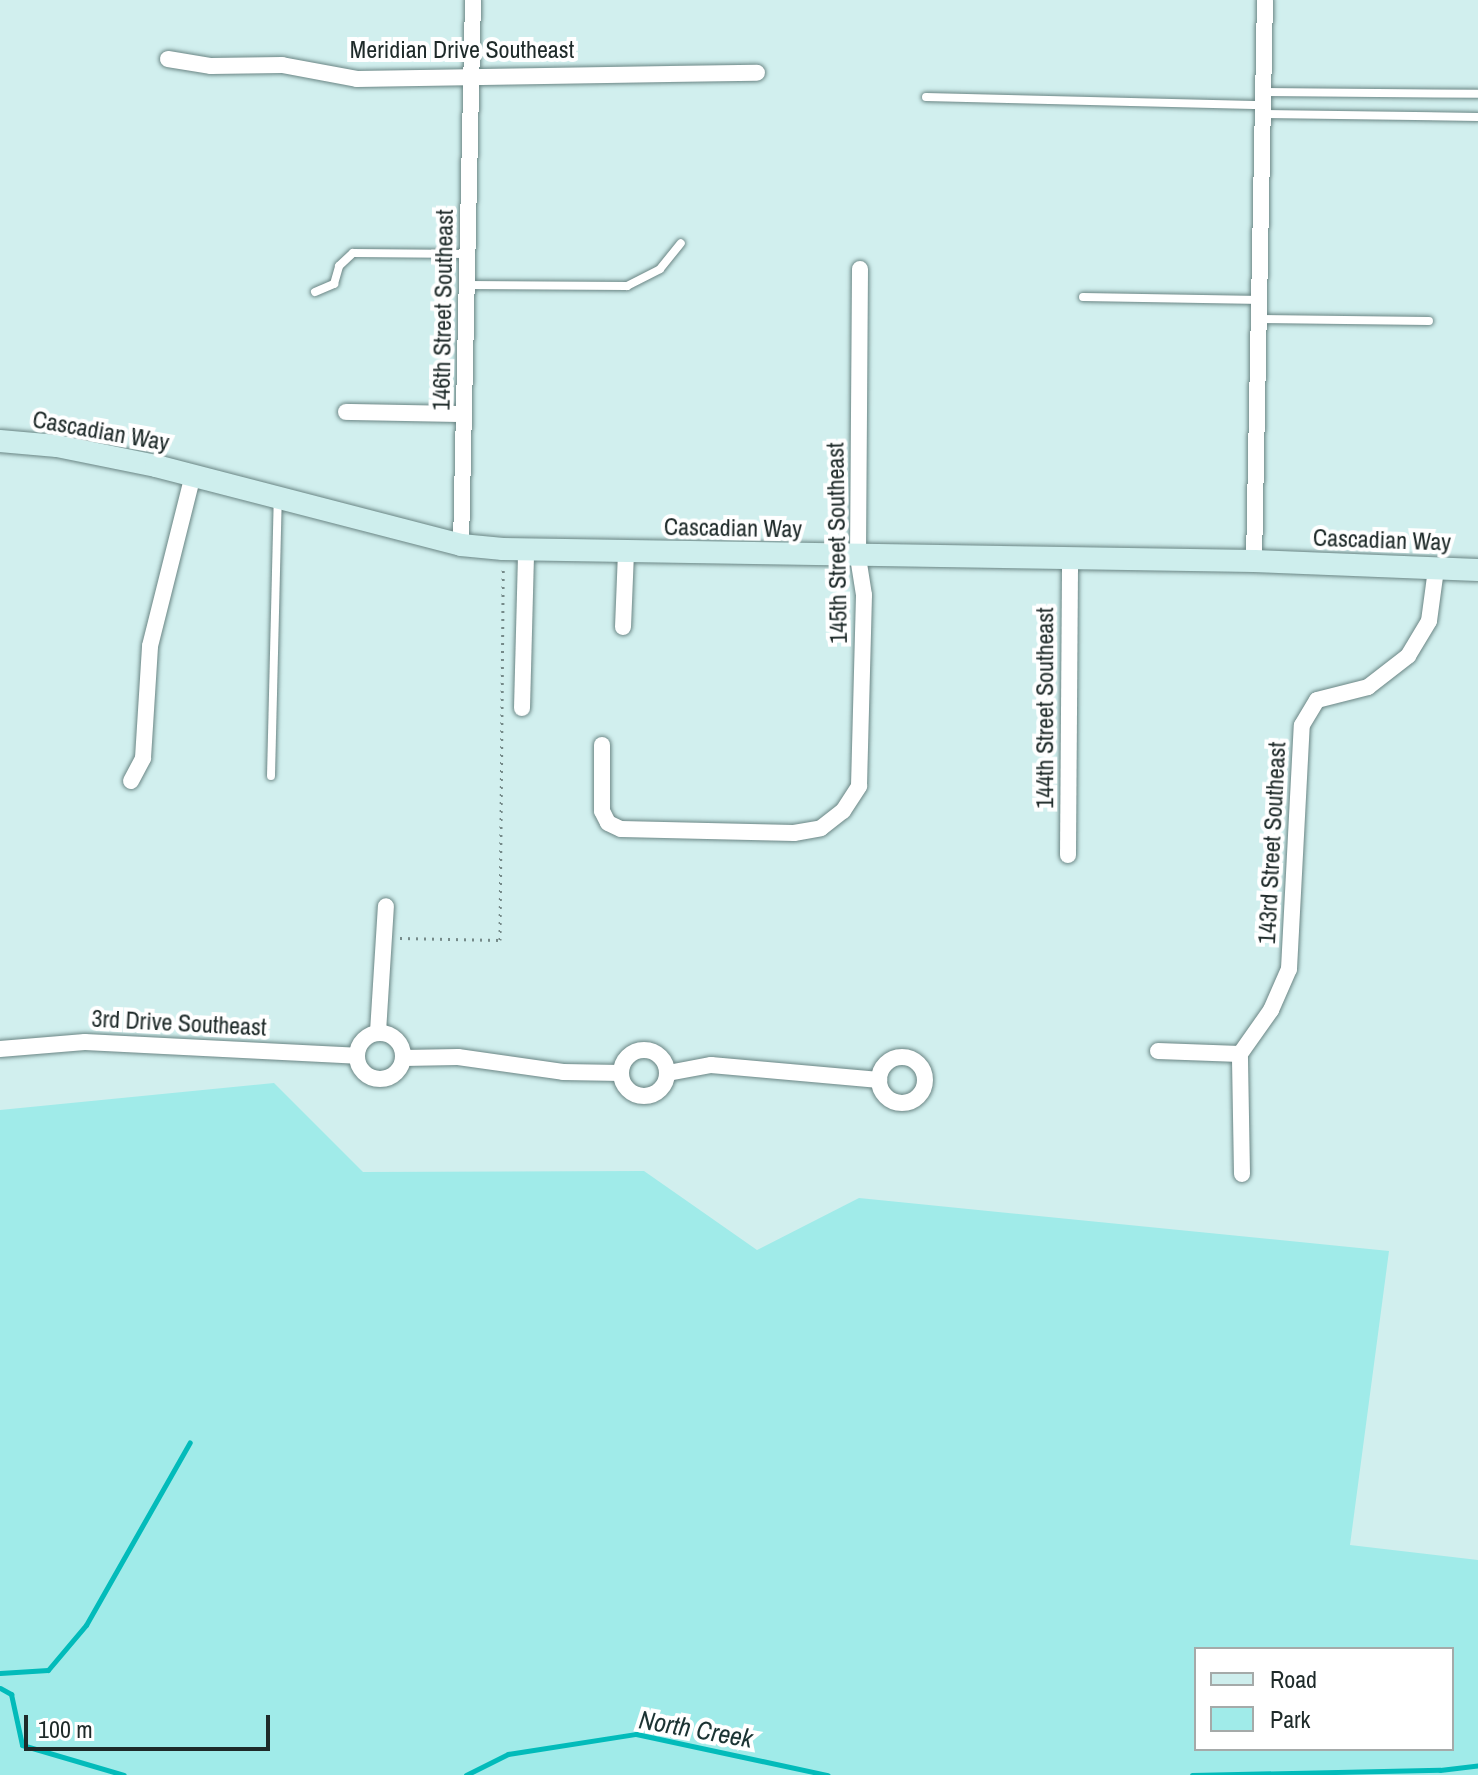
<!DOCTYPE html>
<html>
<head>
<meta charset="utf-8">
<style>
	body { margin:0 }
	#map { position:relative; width:1478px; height:1775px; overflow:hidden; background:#d1efee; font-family:"Archivo Narrow",sans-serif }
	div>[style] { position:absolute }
	.green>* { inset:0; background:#a0ebe9 }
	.stream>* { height:5px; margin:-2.5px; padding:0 2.5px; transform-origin:2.5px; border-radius:2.5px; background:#02bbba }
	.path>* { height:3px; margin-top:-1.5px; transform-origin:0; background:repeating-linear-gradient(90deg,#758a89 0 2px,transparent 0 8px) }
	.roads { filter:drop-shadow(0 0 2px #6a8584) drop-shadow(0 0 2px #6a8584) }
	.lane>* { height:8px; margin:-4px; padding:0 4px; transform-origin:4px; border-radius:4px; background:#fff }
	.street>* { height:16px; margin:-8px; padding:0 8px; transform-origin:8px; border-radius:8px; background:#fff }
	.street>.ring { margin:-8px; padding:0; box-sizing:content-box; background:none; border:16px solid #fff; border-radius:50% }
	.secondary>* { height:22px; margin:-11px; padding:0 11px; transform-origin:11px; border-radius:11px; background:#ceeeed }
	span { translate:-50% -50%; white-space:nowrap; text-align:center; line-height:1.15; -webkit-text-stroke:8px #fff; paint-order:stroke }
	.street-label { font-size:24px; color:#1e2a29 }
	.water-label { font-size:26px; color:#1b3333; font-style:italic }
	.legend { position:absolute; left:1194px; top:1647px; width:260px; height:104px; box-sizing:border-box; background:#fff; border:2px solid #a5aaa9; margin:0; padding:10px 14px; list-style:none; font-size:24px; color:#1e2a29 }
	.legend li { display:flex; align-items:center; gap:16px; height:40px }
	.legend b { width:40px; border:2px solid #a5aaa9 }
	.scale { position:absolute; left:24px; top:1715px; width:246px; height:36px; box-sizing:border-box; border:4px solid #1e2a29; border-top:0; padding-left:10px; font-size:24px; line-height:28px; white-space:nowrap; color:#1e2a29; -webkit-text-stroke:6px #fff; paint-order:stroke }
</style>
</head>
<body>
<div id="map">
	<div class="green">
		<i style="clip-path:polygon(evenodd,274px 1083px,363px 1172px,644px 1171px,757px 1250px,859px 1198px,1389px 1251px,1350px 1545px,1478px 1560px,1478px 1775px,0 1775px,0 1110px,274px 1083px,1452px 1649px,1452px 1749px,1196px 1749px,1196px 1649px,1452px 1649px)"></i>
	</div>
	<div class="stream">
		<i style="left:0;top:1673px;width:48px;rotate:-3.6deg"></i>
		<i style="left:48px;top:1670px;width:59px;rotate:-49.8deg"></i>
		<i style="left:86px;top:1625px;width:210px;rotate:-60.4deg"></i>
		<i style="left:0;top:1688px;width:13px;rotate:29deg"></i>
		<i style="left:11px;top:1694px;width:52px;rotate:77.8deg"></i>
		<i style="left:22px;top:1745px;width:106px;rotate:16.4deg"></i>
		<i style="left:466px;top:1775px;width:47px;rotate:-26.6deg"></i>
		<i style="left:508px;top:1754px;width:130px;rotate:-8.9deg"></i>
		<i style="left:636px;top:1734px;width:196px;rotate:12.1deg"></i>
		<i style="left:1192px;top:1775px;width:248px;rotate:-1.2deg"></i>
		<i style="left:1440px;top:1770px;width:38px;rotate:-7deg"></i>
	</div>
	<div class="path">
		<i style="left:400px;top:938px;width:100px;rotate:1.1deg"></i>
		<i style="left:500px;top:940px;width:373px;rotate:-89.5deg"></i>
	</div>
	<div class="roads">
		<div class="lane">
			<i style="left:1264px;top:92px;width:214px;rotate:0.5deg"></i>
			<i style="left:926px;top:97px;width:338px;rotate:1.4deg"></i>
			<i style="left:1264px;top:114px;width:214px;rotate:0.8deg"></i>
			<i style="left:467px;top:285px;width:160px;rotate:0.4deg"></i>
			<i style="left:627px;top:286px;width:37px;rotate:-27deg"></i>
			<i style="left:660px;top:269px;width:33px;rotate:-51deg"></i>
			<i style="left:315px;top:292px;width:21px;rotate:-23deg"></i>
			<i style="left:334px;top:284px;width:19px;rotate:-74deg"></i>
			<i style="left:339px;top:266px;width:19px;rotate:-43deg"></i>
			<i style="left:353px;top:253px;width:114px;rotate:0.5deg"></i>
			<i style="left:1083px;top:297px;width:179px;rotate:1deg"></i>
			<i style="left:1261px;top:319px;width:168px;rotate:0.7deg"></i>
			<i style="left:271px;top:776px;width:278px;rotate:-88.6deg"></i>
		</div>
		<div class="street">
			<i style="left:168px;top:59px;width:44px;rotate:9.2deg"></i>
			<i style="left:211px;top:66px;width:71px;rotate:-0.8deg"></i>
			<i style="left:282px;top:65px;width:76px;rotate:10.6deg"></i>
			<i style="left:357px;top:79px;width:400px;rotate:-0.9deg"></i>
			<i style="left:346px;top:412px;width:118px;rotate:1deg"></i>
			<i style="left:461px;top:545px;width:545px;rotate:-88.74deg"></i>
			<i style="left:1254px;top:561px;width:561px;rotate:-88.88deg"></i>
			<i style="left:623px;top:627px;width:74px;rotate:-87.7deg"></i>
			<i style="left:522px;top:708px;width:157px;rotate:-88.5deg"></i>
			<i style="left:602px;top:745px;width:66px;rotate:90deg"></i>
			<i style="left:602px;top:811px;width:13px;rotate:63deg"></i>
			<i style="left:608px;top:823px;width:14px;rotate:25deg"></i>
			<i style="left:621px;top:829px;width:173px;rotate:1.3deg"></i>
			<i style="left:794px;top:833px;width:27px;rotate:-10deg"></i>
			<i style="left:821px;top:828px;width:28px;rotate:-38deg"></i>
			<i style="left:843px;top:811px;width:30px;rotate:-57deg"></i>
			<i style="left:859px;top:786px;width:191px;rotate:-88.5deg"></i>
			<i style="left:864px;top:595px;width:39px;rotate:-99deg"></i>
			<i style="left:858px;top:556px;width:287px;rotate:-89.6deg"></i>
			<i style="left:131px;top:781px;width:26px;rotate:-62deg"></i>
			<i style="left:143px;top:758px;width:112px;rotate:-86.4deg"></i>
			<i style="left:150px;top:646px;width:176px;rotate:-75.9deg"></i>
			<i style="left:1068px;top:855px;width:294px;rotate:-89.6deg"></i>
			<i style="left:378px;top:1032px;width:126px;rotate:-86.4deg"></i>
			<i class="ring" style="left:357px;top:1033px;width:30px;height:30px"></i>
			<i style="left:0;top:1049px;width:85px;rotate:-4.7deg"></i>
			<i style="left:85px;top:1042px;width:272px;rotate:2.9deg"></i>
			<i class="ring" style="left:621px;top:1050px;width:30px;height:30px"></i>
			<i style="left:1158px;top:1051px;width:82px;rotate:2.1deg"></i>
			<i class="ring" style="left:879px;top:1057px;width:30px;height:30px"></i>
			<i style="left:404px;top:1058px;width:54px;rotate:-1.1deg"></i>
			<i style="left:458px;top:1057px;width:106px;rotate:8.1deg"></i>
			<i style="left:563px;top:1072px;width:58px;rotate:1deg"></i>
			<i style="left:668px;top:1073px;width:44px;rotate:-10.5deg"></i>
			<i style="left:711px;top:1065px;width:169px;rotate:5.1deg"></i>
			<i style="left:1242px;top:1174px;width:120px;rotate:-91deg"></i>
			<i style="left:1240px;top:1054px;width:54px;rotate:-54.8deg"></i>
			<i style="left:1271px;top:1010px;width:45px;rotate:-66.3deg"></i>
			<i style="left:1289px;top:969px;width:244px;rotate:-87deg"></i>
			<i style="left:1302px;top:725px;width:29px;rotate:-59deg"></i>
			<i style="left:1317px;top:700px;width:53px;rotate:-14.3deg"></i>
			<i style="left:1368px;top:687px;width:51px;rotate:-37.8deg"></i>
			<i style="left:1408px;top:656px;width:41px;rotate:-59deg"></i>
			<i style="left:1429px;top:621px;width:52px;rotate:-82.3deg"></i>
		</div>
		<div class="secondary">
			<i style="left:0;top:441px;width:57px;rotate:5deg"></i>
			<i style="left:57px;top:446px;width:101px;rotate:11.4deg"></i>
			<i style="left:156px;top:466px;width:315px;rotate:14.5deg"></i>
			<i style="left:461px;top:545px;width:42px;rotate:5.4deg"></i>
			<i style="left:503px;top:549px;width:751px;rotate:0.92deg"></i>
			<i style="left:1254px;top:561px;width:224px;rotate:2.3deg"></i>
		</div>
	</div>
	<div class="street-label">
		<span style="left:462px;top:50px">Meridian Drive Southeast</span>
		<span style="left:443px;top:310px;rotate:-89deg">146th Street Southeast</span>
		<span style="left:101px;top:431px;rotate:10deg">Cascadian Way</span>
		<span style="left:733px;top:528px;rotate:1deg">Cascadian Way</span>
		<span style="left:1382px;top:540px;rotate:2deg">Cascadian Way</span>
		<span style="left:837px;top:543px;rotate:-91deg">145th Street Southeast</span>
		<span style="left:1045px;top:708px;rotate:-90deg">144th Street Southeast</span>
		<span style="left:1272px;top:843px;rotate:-87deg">143rd Street Southeast</span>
		<span style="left:179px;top:1023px;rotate:3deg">3rd Drive Southeast</span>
	</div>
	<div class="water-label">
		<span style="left:696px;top:1729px;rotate:10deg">North Creek</span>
	</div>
	<ul class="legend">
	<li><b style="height:10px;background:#ceeeed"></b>Road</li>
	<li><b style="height:22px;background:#a0ebe9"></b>Park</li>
	</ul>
	<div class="scale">100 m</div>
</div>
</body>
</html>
